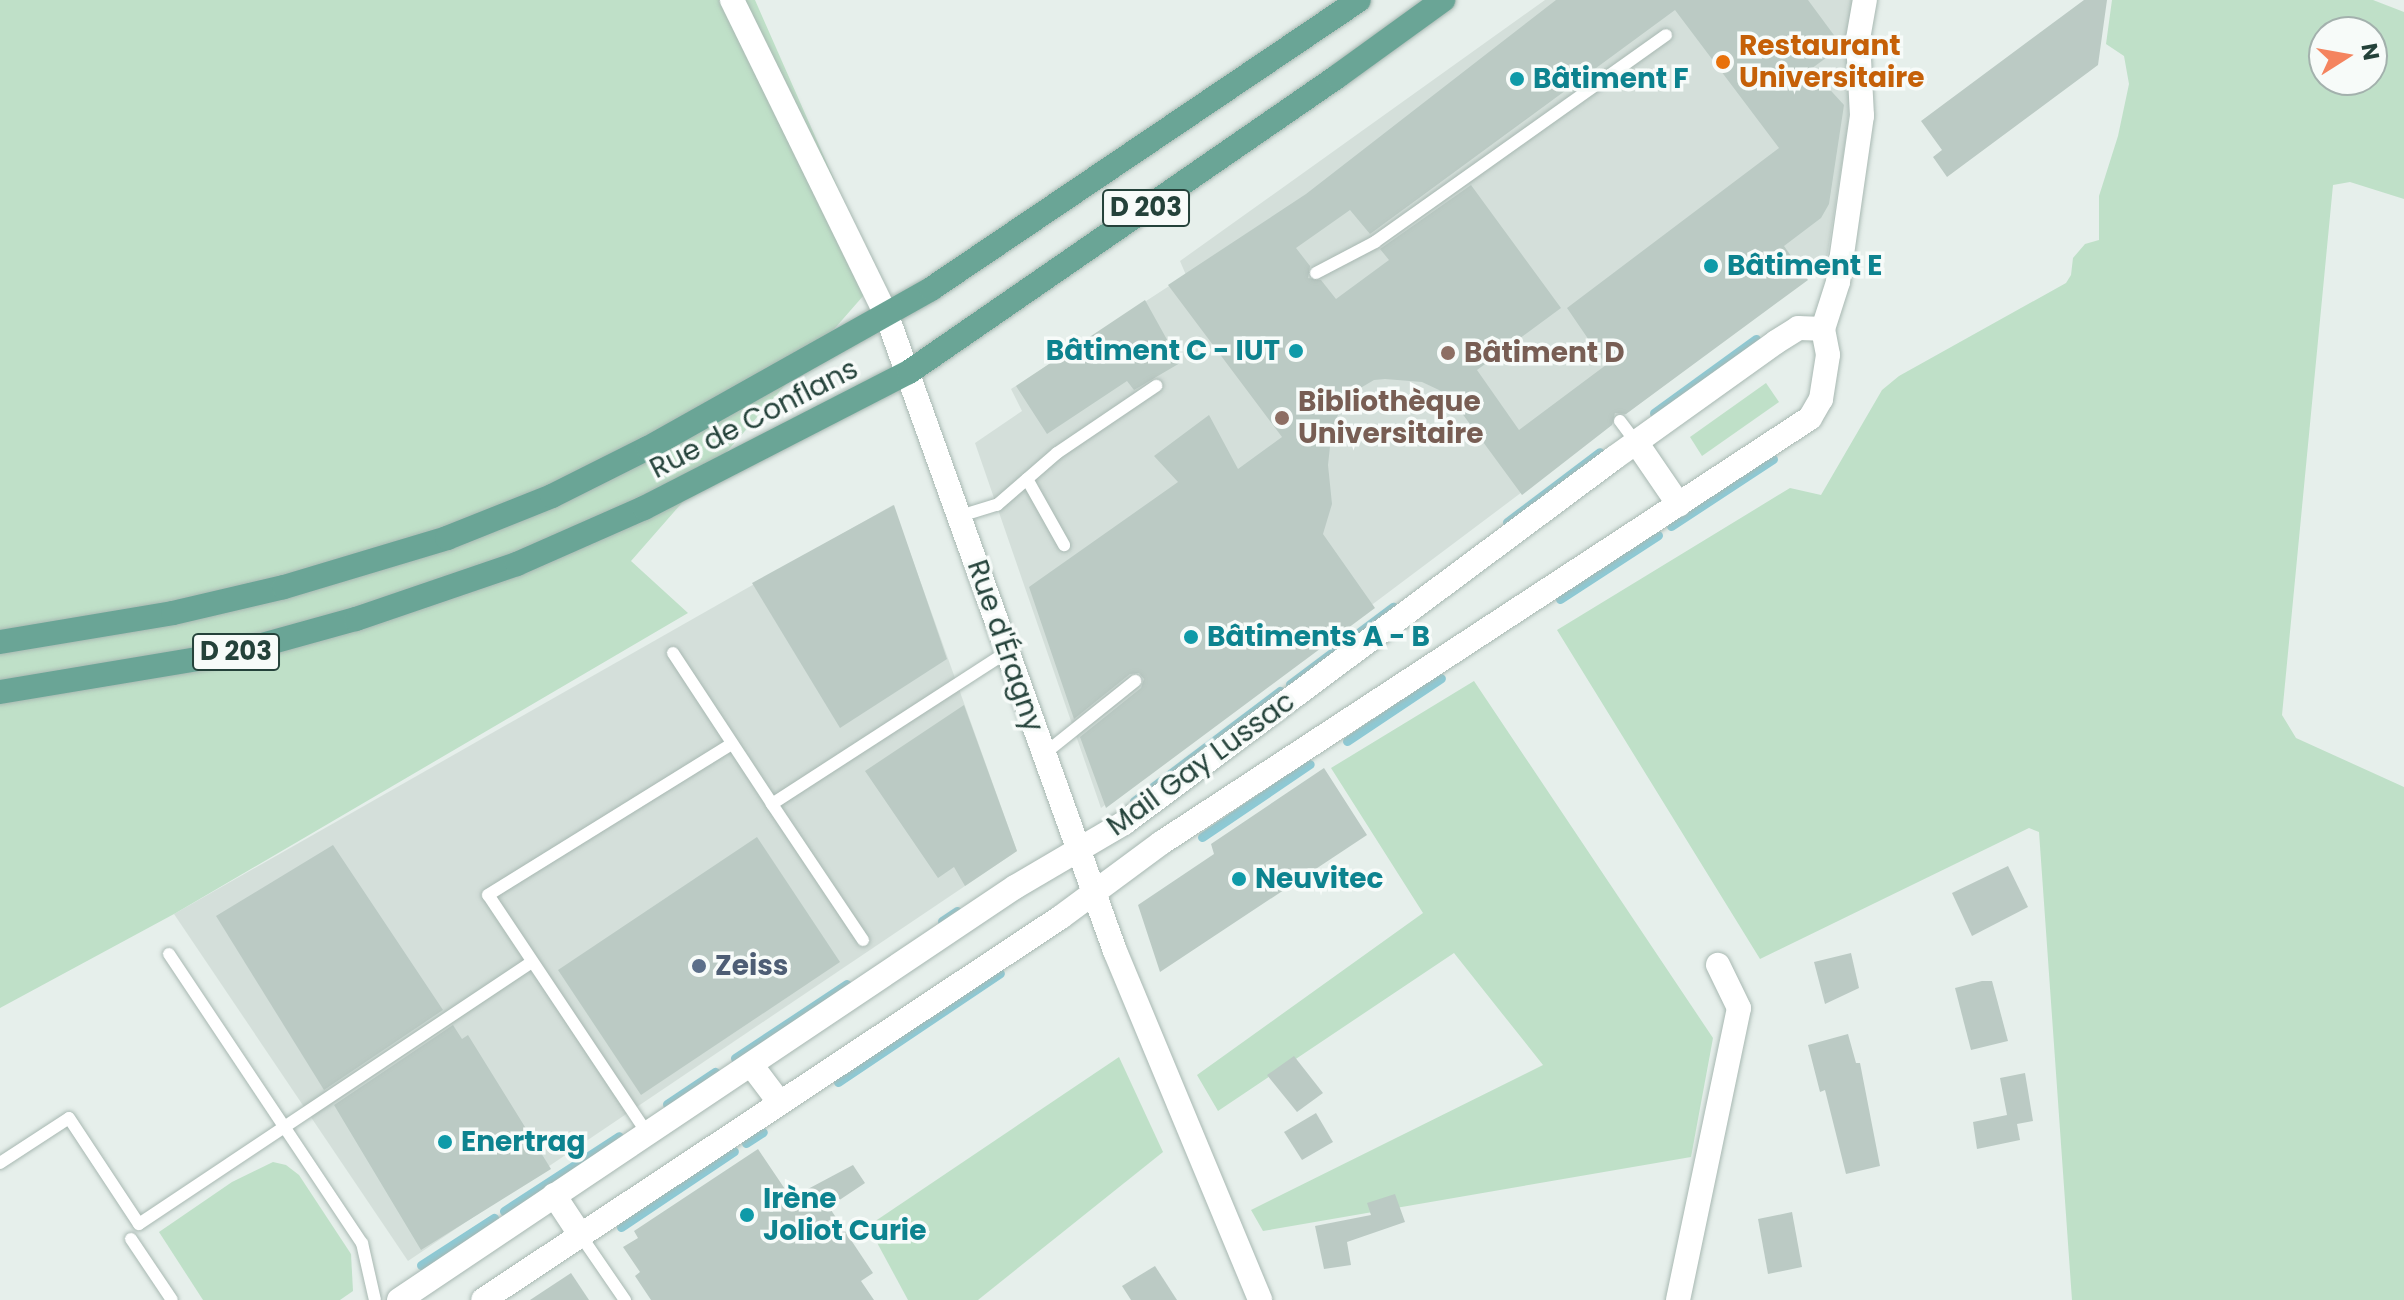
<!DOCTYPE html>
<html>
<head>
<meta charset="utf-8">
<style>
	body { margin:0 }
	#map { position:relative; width:2404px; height:1300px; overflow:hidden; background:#e6efeb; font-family:Poppins,sans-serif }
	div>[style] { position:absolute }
	.built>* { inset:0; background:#d4dfda }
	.green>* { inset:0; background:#bfe0c8 }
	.stream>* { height:9px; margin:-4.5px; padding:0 4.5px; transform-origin:4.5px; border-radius:4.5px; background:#8ec9d4 }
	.building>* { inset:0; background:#bbcac4 }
	.roads { filter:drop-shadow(0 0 2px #a8b8b2) drop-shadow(0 0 2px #a8b8b2) }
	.lane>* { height:12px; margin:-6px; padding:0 6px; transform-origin:6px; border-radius:6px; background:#fff }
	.street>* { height:24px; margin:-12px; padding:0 12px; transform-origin:12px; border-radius:12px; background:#fff }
	.secondary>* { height:24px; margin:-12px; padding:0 12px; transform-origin:12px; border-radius:12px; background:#fff }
	.primary>* { height:24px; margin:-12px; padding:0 12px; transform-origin:12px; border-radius:12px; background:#6aa596 }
	.dots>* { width:22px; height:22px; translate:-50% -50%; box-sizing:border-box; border:4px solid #f7fbf9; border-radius:50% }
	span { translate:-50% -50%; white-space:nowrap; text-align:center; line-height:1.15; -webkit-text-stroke:7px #f7fbf9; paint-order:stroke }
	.shield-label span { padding:2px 6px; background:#f7fbf9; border:2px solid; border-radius:6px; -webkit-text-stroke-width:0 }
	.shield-label { font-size:26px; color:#24423a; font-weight:700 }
	.food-label { font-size:28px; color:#c56008; font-weight:700 }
	.left { translate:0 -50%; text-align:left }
	.culture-label { font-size:28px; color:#0d838f; font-weight:700 }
	.right { translate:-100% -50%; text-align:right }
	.education-label { font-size:28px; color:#785e54; font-weight:700 }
	.street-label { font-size:28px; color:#24423a }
	.service-label { font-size:28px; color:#4e5e75; font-weight:700 }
	.north { position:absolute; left:2308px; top:16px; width:80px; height:80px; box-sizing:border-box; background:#f7fbf9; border:2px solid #a3b1ad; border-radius:50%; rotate:79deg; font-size:22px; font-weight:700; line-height:32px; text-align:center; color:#24423a }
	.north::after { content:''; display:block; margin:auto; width:28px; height:36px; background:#f4845f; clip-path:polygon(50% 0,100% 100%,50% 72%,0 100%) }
</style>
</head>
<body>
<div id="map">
	<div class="built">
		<i style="clip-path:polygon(1545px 0,1853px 0,1848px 125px,1826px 264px,1101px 808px,975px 443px,1022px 411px,1011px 389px,1186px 275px,1180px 261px)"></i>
		<i style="clip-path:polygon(893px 505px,1017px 851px,408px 1261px,174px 914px)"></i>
	</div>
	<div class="green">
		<i style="clip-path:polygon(0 0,755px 0,878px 279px,631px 561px,688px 613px,174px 914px,0 1008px)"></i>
		<i style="clip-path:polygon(evenodd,2112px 0,2373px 0,2404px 12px,2404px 199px,2350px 182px,2333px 185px,2282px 715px,2296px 738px,2404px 787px,2404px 1300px,2072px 1300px,2039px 832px,2029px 828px,1760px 959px,1557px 630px,1790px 488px,1821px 495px,1882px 390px,1899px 376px,2066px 283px,2071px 275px,2073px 258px,2085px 244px,2099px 240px,2099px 196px,2118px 136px,2129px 84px,2124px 56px,2106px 44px,2112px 0,2324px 32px,2372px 32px,2372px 80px,2324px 80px,2324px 32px)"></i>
		<i style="clip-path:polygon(1766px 383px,1779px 402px,1702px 456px,1690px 437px)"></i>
		<i style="clip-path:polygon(1474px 681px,1713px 1038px,1691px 1157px,1263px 1231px,1251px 1210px,1543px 1065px,1454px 953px,1218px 1111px,1197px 1075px,1423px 913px,1331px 768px)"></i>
		<i style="clip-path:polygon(1119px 1057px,1163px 1152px,978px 1300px,908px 1300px,868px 1226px)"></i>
		<i style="clip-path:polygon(273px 1162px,286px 1165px,299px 1175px,351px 1254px,353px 1291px,340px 1300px,203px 1300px,159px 1232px,232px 1182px)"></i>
	</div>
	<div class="stream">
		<i style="left:1654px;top:413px;width:126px;rotate:-36deg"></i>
		<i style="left:1507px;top:522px;width:116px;rotate:-37deg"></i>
		<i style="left:1671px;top:526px;width:122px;rotate:-33.3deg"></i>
		<i style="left:1560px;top:599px;width:117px;rotate:-33.1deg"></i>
		<i style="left:1290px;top:684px;width:129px;rotate:-36.8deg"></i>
		<i style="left:1347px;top:741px;width:113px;rotate:-33.8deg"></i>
		<i style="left:1134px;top:801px;width:183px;rotate:-37deg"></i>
		<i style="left:1202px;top:837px;width:130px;rotate:-34.1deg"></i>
		<i style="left:942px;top:921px;width:18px;rotate:-34deg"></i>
		<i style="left:735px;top:1058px;width:134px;rotate:-33.5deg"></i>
		<i style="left:838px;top:1082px;width:195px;rotate:-33.9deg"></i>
		<i style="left:667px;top:1104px;width:58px;rotate:-33.7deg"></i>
		<i style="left:746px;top:1143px;width:20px;rotate:-33deg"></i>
		<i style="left:504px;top:1211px;width:137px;rotate:-33.1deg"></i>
		<i style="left:621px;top:1227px;width:136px;rotate:-33.9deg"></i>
		<i style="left:421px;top:1265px;width:87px;rotate:-32.8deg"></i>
	</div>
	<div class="building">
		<i style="clip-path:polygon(evenodd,1556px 0,1808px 0,1842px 46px,1811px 69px,1844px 105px,1829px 204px,1821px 218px,1784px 246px,1808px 280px,1626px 414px,1615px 413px,1612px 425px,1522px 495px,1453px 401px,1439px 390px,1422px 382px,1385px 379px,1374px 380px,1357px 390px,1343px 404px,1332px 428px,1328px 465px,1332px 504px,1323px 534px,1375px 608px,1106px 808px,1080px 737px,1141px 688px,1144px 679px,1139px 673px,1130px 674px,1074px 719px,1029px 587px,1178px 482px,1154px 456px,1209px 415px,1238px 469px,1282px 437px,1168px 285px,1306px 194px,1556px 0,1675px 10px,1779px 148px,1567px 308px,1606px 365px,1519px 430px,1477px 370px,1561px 308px,1471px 185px,1380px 249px,1389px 260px,1336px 299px,1321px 280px,1308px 278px,1310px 266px,1296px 248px,1350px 210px,1370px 234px,1675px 10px)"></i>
		<i style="clip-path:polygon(2084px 0,2107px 0,2098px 65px,1947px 177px,1933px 157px,1942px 150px,1921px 121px)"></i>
		<i style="clip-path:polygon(1145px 300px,1180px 363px,1134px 390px,1127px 381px,1047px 434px,1016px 386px)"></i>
		<i style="clip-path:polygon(894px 505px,947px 659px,840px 728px,752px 583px)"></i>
		<i style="clip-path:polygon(964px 705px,1017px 851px,965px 886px,954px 867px,938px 878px,865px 771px)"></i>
		<i style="clip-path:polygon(1324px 768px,1367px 835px,1160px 972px,1138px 905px,1214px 854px,1211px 844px)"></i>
		<i style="clip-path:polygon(757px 837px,840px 962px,641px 1095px,558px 970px)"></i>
		<i style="clip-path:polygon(333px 845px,443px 1010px,324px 1090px,216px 916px)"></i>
		<i style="clip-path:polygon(2008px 866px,2028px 907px,1972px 936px,1952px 893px)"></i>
		<i style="clip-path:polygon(1851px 953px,1859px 988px,1825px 1004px,1814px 962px)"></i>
		<i style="clip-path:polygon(1982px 981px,1992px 981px,2008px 1041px,1971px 1050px,1955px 988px)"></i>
		<i style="clip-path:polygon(453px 1025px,462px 1039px,468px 1035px,551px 1169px,421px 1250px,334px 1105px)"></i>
		<i style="clip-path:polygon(1848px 1034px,1856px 1063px,1860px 1063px,1880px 1166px,1846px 1174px,1825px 1090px,1820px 1092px,1808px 1045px)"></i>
		<i style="clip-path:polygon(1294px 1056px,1323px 1093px,1297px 1112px,1267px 1075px)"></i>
		<i style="clip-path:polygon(2025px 1073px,2033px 1121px,2017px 1124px,2020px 1140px,1977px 1149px,1973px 1122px,2007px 1115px,2000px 1078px)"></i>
		<i style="clip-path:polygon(1316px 1113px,1333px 1142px,1302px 1160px,1284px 1132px)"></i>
		<i style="clip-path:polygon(758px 1149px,791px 1198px,853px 1165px,865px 1183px,829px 1207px,873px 1273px,861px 1281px,874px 1300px,651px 1300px,635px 1276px,640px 1272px,623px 1247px,638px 1238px,634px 1231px)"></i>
		<i style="clip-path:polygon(1395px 1194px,1405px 1222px,1347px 1242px,1351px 1265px,1324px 1269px,1315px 1226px,1371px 1215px,1367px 1203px)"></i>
		<i style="clip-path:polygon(1792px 1212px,1802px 1267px,1768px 1274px,1758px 1219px)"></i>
		<i style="clip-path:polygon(1155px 1266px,1177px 1300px,1131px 1300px,1122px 1286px)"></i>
		<i style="clip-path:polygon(571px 1273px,589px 1300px,530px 1300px)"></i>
	</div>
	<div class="roads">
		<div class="lane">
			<i style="left:1316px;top:273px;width:67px;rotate:-27.7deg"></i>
			<i style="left:1375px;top:242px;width:357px;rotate:-35.4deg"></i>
			<i style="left:1620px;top:421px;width:26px;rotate:53deg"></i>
			<i style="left:1027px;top:479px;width:76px;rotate:60.7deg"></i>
			<i style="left:960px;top:516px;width:39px;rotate:-17deg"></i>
			<i style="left:997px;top:505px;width:79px;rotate:-40.9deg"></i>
			<i style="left:1057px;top:453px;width:120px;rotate:-34.1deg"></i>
			<i style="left:673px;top:653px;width:181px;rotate:56.7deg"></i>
			<i style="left:1044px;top:754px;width:117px;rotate:-38.7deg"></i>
			<i style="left:863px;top:940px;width:164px;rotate:-123.8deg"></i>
			<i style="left:772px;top:804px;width:280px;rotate:-32.9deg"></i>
			<i style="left:169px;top:954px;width:348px;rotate:56.3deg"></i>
			<i style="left:362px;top:1243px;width:58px;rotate:77.2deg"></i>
			<i style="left:647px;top:1133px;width:286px;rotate:-123.7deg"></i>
			<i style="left:488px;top:895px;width:287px;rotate:-31.8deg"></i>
			<i style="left:0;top:1163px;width:82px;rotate:-33.1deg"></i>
			<i style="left:69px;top:1118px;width:127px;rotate:56.6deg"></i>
			<i style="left:139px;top:1224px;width:472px;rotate:-33.7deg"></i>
			<i style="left:581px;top:1236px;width:78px;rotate:55.5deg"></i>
			<i style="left:131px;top:1239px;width:73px;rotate:56.1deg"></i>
		</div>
		<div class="street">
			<i style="left:1823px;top:329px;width:49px;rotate:-72.3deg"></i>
			<i style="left:1838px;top:282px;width:168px;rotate:-81.8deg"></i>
			<i style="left:1862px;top:116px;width:77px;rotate:-93deg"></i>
			<i style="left:1858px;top:39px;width:40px;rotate:-80deg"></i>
			<i style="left:1636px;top:442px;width:76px;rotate:55.7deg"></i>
			<i style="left:752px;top:1066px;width:46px;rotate:52.9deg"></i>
			<i style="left:554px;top:1195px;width:49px;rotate:56.6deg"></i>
			<i style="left:399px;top:1300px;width:742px;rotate:-33.84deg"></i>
			<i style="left:1015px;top:887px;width:126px;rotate:-30.4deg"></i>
			<i style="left:1124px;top:823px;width:611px;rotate:-36.68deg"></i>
			<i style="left:1614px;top:458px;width:199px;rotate:-35.6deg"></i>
			<i style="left:1776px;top:342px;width:26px;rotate:-32deg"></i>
			<i style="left:1798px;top:328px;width:25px;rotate:2deg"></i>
			<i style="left:1823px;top:329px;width:26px;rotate:79deg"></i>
			<i style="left:1828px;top:355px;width:45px;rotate:99deg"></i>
			<i style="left:1821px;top:399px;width:22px;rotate:120deg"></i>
			<i style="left:1810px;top:418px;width:776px;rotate:146.78deg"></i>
			<i style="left:1161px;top:843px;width:124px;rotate:143.5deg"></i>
			<i style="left:1061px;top:917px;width:693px;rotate:146.47deg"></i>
			<i style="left:1678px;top:1300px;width:298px;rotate:-78.2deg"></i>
			<i style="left:1739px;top:1008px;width:48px;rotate:-116deg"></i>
		</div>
		<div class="secondary">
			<i style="left:732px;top:0;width:352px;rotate:63.9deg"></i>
			<i style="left:887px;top:316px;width:675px;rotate:70.25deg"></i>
			<i style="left:1115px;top:951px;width:378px;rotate:67.4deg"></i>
		</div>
		<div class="primary">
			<i style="left:0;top:642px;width:175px;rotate:-9.5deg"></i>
			<i style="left:173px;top:613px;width:114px;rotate:-13.2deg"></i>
			<i style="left:284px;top:587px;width:170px;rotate:-16.7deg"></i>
			<i style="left:447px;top:538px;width:113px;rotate:-21.8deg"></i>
			<i style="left:552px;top:496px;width:107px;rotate:-26.6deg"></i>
			<i style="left:648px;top:448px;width:325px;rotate:-29.3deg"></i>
			<i style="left:931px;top:289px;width:516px;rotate:-34.03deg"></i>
			<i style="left:0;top:692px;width:236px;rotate:-9.5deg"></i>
			<i style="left:233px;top:653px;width:128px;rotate:-15.5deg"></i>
			<i style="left:356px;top:619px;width:170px;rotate:-18.9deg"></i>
			<i style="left:517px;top:564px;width:139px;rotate:-23.8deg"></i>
			<i style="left:644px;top:508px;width:298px;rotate:-27.2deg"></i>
			<i style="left:909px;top:372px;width:521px;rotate:-34.6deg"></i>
			<i style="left:1338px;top:76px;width:130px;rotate:-35.9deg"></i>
		</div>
	</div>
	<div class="dots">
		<i style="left:1723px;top:62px;background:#e8710a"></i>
		<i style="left:1517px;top:79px;background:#0f9aa8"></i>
		<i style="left:1711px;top:266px;background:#0f9aa8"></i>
		<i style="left:1296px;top:351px;background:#0f9aa8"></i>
		<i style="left:1448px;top:353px;background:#8d6e63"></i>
		<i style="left:1282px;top:418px;background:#8d6e63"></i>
		<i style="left:1191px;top:637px;background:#0f9aa8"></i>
		<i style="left:1239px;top:879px;background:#0f9aa8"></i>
		<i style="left:699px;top:966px;background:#5c6f8a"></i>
		<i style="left:445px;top:1142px;background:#0f9aa8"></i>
		<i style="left:747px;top:1215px;background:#0f9aa8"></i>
	</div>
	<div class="shield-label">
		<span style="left:1146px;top:208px">D 203</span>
		<span style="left:236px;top:652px">D 203</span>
	</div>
	<div class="food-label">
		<span class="left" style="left:1739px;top:62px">Restaurant<br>Universitaire</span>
	</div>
	<div class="culture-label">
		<span class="left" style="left:1533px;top:79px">Bâtiment F</span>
		<span class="left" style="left:1727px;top:266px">Bâtiment E</span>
		<span class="right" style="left:1280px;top:351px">Bâtiment C - IUT</span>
		<span class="left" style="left:1207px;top:637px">Bâtiments A - B</span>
		<span class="left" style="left:1255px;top:879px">Neuvitec</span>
		<span class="left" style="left:461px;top:1142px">Enertrag</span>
		<span class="left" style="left:763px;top:1215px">Irène<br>Joliot Curie</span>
	</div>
	<div class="education-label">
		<span class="left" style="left:1464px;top:353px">Bâtiment D</span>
		<span class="left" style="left:1298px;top:418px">Bibliothèque<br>Universitaire</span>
	</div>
	<div class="street-label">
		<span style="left:754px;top:419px;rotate:-27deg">Rue de Conflans</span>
		<span style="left:1005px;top:646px;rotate:71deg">Rue d'Éragny</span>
		<span style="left:1201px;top:764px;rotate:-36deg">Mail Gay Lussac</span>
	</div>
	<div class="service-label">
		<span class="left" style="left:715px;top:966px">Zeiss</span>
	</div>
	<div class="north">N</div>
</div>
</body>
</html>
